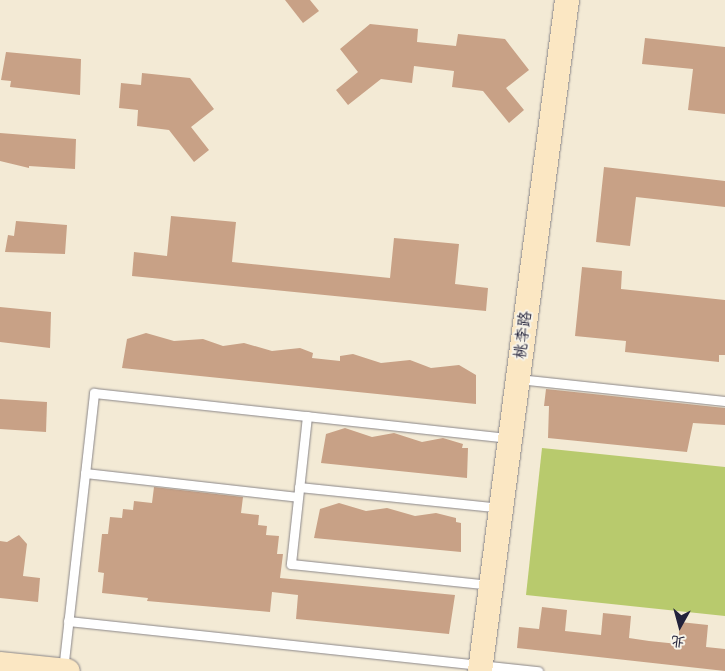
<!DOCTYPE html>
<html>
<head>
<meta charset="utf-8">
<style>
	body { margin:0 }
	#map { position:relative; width:725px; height:671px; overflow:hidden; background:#f3ead5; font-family:"Comic Neue","LXGW WenKai TC",sans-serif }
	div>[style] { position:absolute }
	.green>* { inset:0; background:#b8ca6d }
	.building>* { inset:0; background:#c8a186 }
	.roads { filter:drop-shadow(0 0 1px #8a8688) drop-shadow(0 0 1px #8a8688) }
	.lane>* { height:9px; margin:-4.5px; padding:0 4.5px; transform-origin:4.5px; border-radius:4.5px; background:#fff }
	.secondary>* { height:24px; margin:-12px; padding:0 12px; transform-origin:12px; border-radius:12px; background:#fbe7c3 }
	span { translate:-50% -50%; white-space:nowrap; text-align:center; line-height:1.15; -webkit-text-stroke:4px #f7f3e8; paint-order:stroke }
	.street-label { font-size:16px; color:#22223b }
	.north { position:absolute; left:655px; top:601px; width:50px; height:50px; -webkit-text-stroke:4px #f7f3e8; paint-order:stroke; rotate:187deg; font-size:14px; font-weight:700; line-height:20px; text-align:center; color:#22223b }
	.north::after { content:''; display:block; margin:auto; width:18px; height:22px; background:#22223b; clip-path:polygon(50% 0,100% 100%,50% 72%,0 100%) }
</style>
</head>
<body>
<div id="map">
	<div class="green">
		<i style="clip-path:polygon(542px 448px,725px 467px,725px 616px,526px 595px)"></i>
	</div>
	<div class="building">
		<i style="clip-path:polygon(285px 0,310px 0,319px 11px,303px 23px)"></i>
		<i style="clip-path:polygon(370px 24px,418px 29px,417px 42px,456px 46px,458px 34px,505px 39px,529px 70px,506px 88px,524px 110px,509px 123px,483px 91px,452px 87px,454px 71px,414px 66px,412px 83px,381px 79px,348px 105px,336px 90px,358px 72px,340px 49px)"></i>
		<i style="clip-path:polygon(645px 38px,725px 47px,725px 114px,688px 110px,693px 69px,642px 64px)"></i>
		<i style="clip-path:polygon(6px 52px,81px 59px,80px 95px,10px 87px,11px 81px,1px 80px)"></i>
		<i style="clip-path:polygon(142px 73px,190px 78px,214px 109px,191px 127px,209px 150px,194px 162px,169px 130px,137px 126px,138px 110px,119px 108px,121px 83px,141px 85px)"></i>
		<i style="clip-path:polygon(0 133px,76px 139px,75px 169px,29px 166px,29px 168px,0 161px)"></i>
		<i style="clip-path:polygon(604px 167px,725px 181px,725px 207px,636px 197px,630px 246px,596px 242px)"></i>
		<i style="clip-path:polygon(171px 216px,236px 222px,232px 262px,390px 278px,394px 238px,459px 244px,455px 284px,488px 288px,486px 311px,132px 276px,134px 252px,167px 256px)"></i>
		<i style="clip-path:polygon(16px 221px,67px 225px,65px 254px,5px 252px,8px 235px,14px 236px)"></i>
		<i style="clip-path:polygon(582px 267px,622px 271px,621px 289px,725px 300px,725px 355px,719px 355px,719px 362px,625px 352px,626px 341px,575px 336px)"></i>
		<i style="clip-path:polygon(0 307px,51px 312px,50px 348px,0 342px)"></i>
		<i style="clip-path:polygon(146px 333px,174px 341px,203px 339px,223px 346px,244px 343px,272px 351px,300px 348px,313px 353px,312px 358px,340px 361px,340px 356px,353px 354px,381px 363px,410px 360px,431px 368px,459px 365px,476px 375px,476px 404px,122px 368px,127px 339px)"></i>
		<i style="clip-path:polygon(546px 389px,725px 408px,725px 425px,693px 423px,687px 452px,548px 438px,549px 406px,544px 406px)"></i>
		<i style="clip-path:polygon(0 399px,47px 402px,46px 432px,0 429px)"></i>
		<i style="clip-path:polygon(345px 428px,372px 437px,394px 433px,422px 442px,443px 438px,463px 444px,462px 448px,468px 448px,467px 478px,321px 463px,326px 434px)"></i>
		<i style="clip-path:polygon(154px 487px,243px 497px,241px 513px,259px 515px,258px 525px,267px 526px,266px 535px,279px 536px,277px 554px,283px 554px,280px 578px,455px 595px,449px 634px,296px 619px,298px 595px,272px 592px,270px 612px,147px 601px,148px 598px,102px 593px,104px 573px,98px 572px,102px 534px,108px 534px,110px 517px,122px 518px,123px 509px,133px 510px,134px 501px,152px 503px)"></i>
		<i style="clip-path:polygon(339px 503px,366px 511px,387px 508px,415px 516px,436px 513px,456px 518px,456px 522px,461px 523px,461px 552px,314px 538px,320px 509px)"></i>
		<i style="clip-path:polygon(19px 535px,27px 544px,23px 576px,40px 578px,38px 602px,0 598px,0 541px,7px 542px)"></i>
		<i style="clip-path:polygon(542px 607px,567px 610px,565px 631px,601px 635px,603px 613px,631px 616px,629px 638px,649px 641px,678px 644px,680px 622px,708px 625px,706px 647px,725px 649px,725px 671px,517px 648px,519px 627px,539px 629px)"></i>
	</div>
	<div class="roads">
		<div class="lane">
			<i style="left:518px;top:379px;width:208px;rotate:6.1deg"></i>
			<i style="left:307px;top:416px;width:149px;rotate:96.2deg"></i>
			<i style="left:291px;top:564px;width:200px;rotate:6deg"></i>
			<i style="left:85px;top:473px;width:214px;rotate:6.4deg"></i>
			<i style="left:299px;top:487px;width:203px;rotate:5.9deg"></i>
			<i style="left:68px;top:621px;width:473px;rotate:6.1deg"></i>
			<i style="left:63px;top:670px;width:279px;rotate:-83.6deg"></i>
			<i style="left:94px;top:393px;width:418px;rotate:6.2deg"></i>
		</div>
		<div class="secondary">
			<i style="left:0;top:664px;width:68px;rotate:5.9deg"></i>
			<i style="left:480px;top:671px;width:677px;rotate:-82.61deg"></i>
		</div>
	</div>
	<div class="street-label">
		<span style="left:523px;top:335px;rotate:-83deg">桃李路</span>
	</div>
	<div class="north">北</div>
</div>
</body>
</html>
